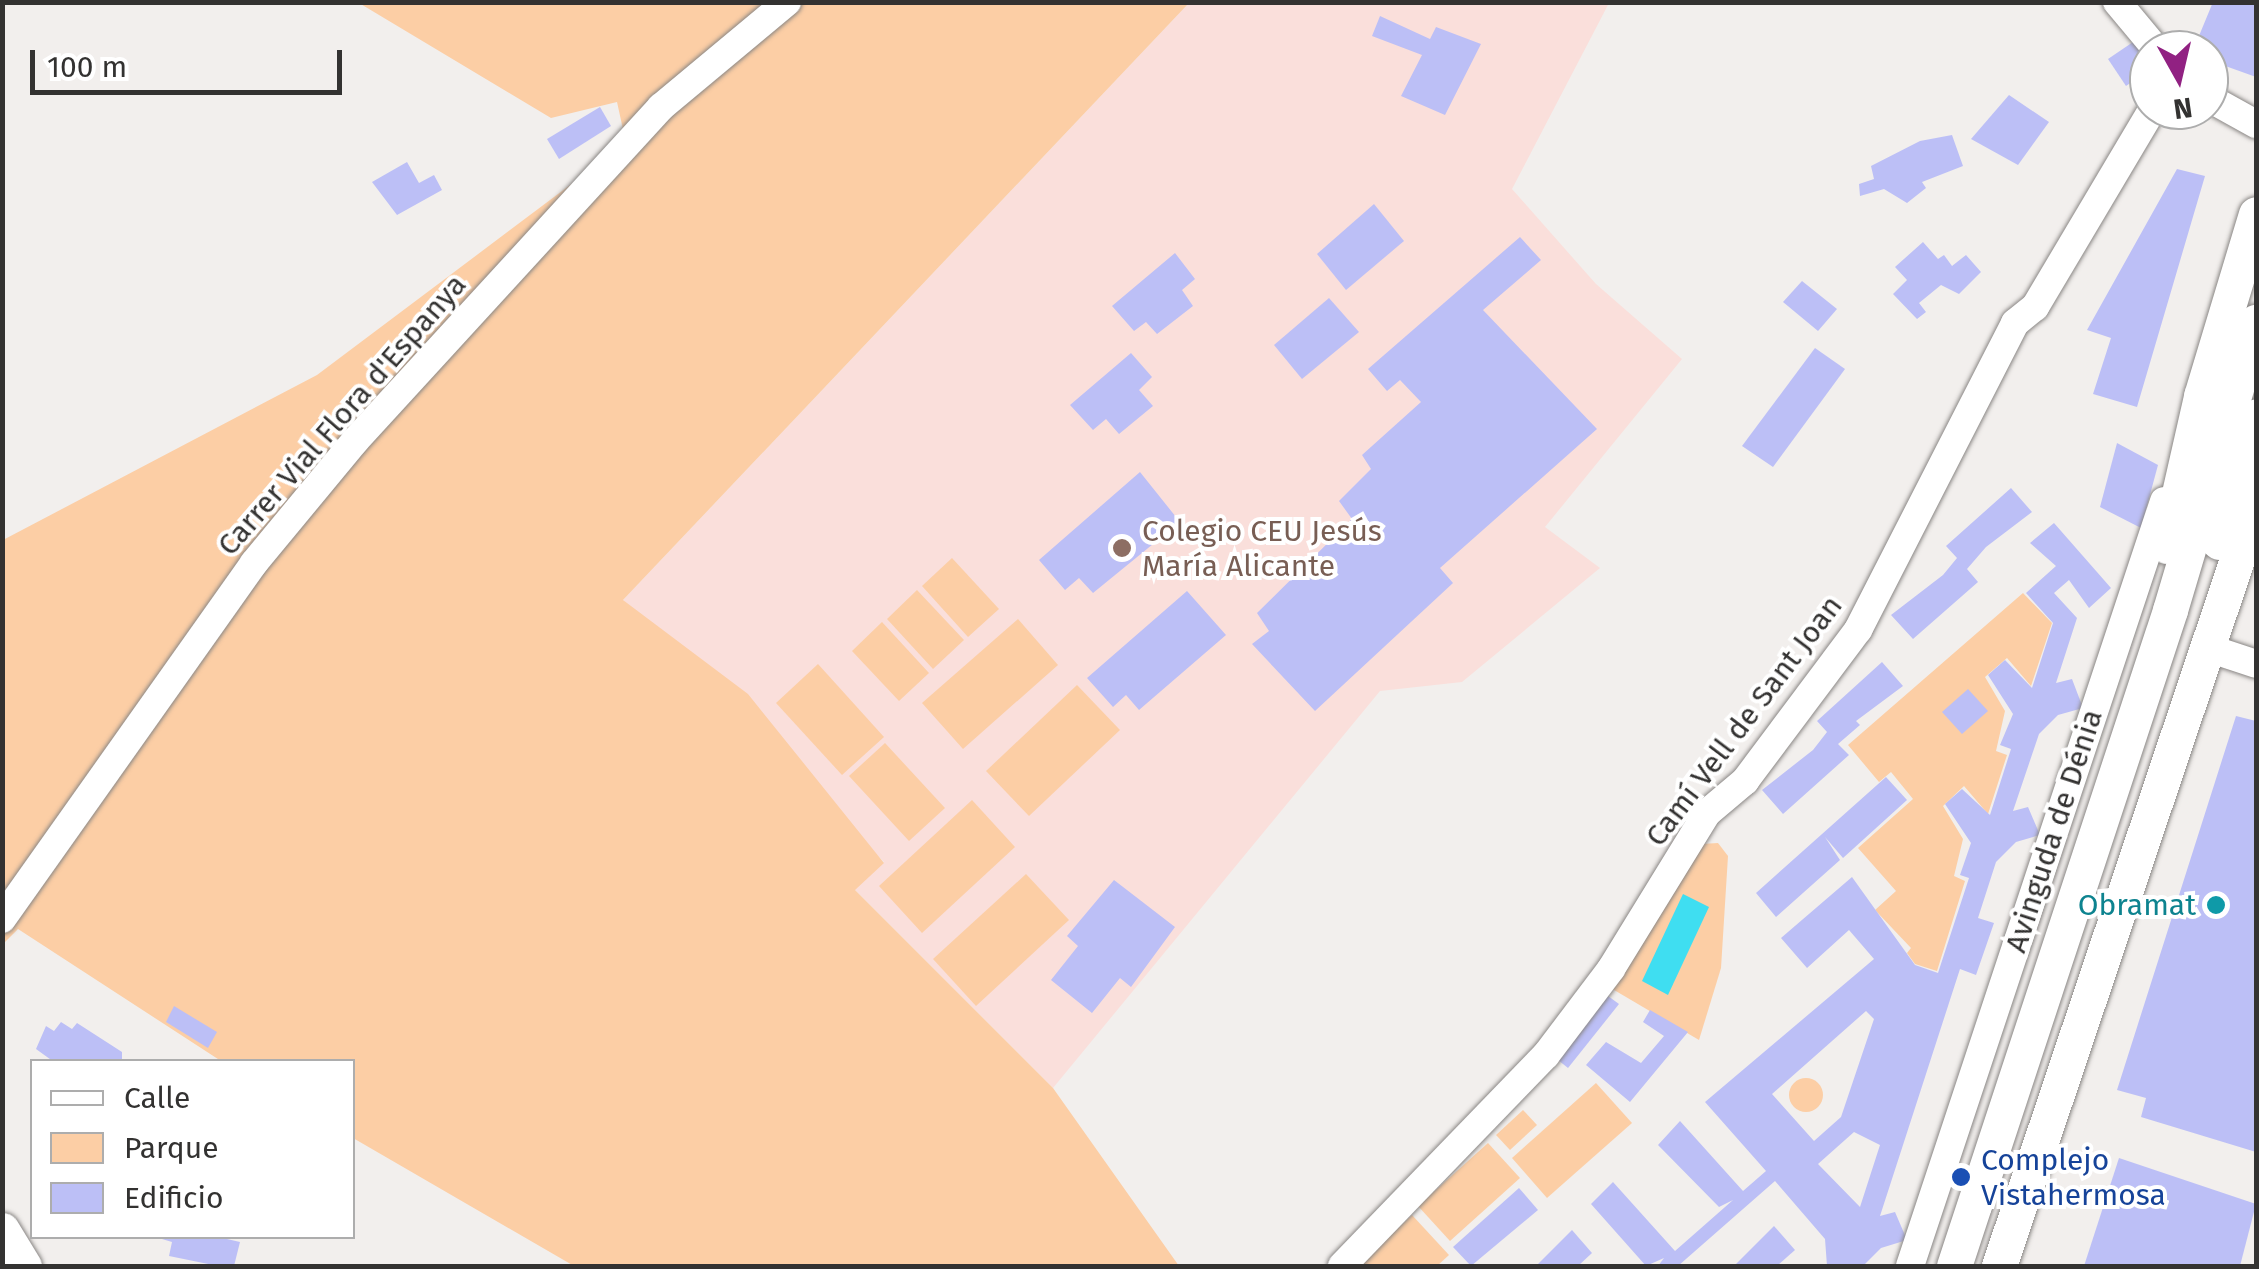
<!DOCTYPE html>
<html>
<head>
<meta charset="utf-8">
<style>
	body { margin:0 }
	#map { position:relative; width:2259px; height:1269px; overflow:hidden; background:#f2efed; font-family:"Fira Sans",sans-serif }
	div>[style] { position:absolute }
	.education>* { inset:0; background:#fadfdb }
	.green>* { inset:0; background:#fccea5 }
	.round { border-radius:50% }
	.water>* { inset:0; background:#3fdef1 }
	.building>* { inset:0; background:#bcbff6 }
	.roads { filter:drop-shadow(0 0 2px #898684) drop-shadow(0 0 2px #898684) }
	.minor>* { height:28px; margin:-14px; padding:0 14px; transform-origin:14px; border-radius:14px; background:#fff }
	.major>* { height:35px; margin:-17.5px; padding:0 17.5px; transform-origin:17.5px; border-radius:17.5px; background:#fff }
	.dots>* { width:28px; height:28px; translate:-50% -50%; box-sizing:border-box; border:5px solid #fff; border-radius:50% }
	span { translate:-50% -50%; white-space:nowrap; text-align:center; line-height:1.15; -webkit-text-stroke:8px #fff; paint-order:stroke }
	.street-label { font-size:30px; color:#333231 }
	.education-label { font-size:30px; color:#785e54 }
	.left { translate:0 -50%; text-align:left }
	.culture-label { font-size:30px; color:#0d838f }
	.right { translate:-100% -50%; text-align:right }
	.transit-label { font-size:30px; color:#164399 }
	.frame { position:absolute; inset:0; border:5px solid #333231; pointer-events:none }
	.legend { position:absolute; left:30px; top:1059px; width:325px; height:180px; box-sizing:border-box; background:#fff; border:2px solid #adadad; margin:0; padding:12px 18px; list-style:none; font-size:30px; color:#333231 }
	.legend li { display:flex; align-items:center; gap:20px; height:50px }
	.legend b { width:50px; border:2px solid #adadad }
	.north { position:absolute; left:2129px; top:30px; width:100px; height:100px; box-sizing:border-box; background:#fff; border:2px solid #adadad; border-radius:50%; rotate:172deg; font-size:28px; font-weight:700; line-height:40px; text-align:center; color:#333231 }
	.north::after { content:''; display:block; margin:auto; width:35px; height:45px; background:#912182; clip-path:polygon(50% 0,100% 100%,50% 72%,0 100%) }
	.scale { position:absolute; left:30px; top:50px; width:312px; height:45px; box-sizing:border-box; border:5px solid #333231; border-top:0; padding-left:12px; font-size:30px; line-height:35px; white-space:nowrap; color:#333231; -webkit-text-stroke:8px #fff; paint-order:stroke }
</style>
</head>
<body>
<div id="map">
	<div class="education">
		<i style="clip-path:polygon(1189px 3px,1609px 3px,1512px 189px,1596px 284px,1682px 359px,1545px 527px,1600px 568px,1462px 682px,1380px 691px,1053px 1088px,854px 889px,884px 862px,623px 600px)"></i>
	</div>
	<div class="green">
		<i style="clip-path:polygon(359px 3px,1189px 3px,623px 600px,748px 694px,884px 863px,855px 890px,1053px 1088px,1179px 1266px,574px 1266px,353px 1138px,352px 1062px,221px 1061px,18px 929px,3px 944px,3px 540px,317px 375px,626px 143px,617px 102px,551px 118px)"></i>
		<i style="clip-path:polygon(952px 558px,999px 609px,968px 637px,922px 586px)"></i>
		<i style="clip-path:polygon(917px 590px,964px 640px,933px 669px,887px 619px)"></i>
		<i style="clip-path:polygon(2023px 593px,2052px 623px,2031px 686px,2007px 658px,1985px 677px,2005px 711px,1996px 751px,2007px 755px,1988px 814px,1964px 786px,1943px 806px,1963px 839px,1954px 876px,1965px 881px,1937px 971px,1915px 964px,1907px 953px,1911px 948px,1875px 910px,1896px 891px,1858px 848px,1913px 799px,1891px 772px,1879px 782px,1848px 745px)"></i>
		<i style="clip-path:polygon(1018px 619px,1058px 665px,963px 749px,922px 703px)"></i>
		<i style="clip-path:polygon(882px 622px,929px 673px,899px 701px,852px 651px)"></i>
		<i style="clip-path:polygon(818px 664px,884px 737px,842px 775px,776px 703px)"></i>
		<i style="clip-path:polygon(1077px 685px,1120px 730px,1029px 816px,986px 771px)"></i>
		<i style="clip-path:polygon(885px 743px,945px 808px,909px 841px,849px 776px)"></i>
		<i style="clip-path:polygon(972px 800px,1015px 847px,922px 933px,879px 886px)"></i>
		<i style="clip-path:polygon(1718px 843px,1728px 856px,1721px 968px,1699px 1040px,1609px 987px,1701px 844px)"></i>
		<i style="clip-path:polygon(1026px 874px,1069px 920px,976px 1006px,933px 959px)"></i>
		<i class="round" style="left:1789px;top:1078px;width:34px;height:34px"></i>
		<i style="clip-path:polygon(1596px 1083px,1632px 1123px,1547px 1198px,1512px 1158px)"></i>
		<i style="clip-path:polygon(1523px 1110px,1537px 1125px,1510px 1150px,1496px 1135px)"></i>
		<i style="clip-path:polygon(1488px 1143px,1520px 1178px,1450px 1241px,1418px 1206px)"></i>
		<i style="clip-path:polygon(1412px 1215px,1449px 1255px,1437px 1266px,1359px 1266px)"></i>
	</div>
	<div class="water">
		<i style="clip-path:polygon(1683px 894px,1709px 907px,1668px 995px,1642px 981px)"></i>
	</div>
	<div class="building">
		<i style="clip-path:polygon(2213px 2px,2256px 2px,2256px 77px,2217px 63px,2221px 54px,2194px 48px)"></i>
		<i style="clip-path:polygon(1380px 16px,1430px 39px,1436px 27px,1481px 44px,1445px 115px,1401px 96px,1422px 55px,1372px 36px)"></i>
		<i style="clip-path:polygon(2136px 40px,2149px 70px,2126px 86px,2108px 59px)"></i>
		<i style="clip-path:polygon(2009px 95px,2049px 122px,2018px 165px,1971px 139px)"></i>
		<i style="clip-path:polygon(600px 107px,611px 126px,559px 159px,547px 139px)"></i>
		<i style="clip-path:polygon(1952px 135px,1963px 166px,1922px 182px,1926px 188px,1907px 203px,1884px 189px,1860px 196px,1859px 184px,1874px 179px,1871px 166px,1920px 141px)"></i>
		<i style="clip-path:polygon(407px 162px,419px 183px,434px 175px,442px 190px,397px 215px,372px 182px)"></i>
		<i style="clip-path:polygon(2177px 169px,2205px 176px,2137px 407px,2093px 394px,2111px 338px,2087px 330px)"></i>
		<i style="clip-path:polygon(1374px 204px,1404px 241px,1346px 290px,1317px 254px)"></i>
		<i style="clip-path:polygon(1520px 237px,1541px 260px,1483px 310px,1597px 429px,1440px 568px,1453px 583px,1315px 711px,1252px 644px,1269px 631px,1257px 613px,1352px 519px,1339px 501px,1371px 469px,1362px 455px,1421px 402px,1400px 380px,1387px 391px,1368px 369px)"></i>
		<i style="clip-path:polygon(1923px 242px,1938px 259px,1944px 255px,1952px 266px,1966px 255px,1981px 272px,1959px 294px,1941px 285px,1919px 303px,1926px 312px,1917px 319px,1893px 294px,1907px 280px,1895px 267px)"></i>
		<i style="clip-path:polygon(1175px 253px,1195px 279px,1182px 290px,1193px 306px,1157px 334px,1146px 322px,1134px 331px,1112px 306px)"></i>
		<i style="clip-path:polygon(1802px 281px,1837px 309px,1818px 331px,1783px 302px)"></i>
		<i style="clip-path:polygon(1329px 298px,1359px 332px,1302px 379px,1274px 345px)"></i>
		<i style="clip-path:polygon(1815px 348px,1845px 369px,1773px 467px,1742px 446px)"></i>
		<i style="clip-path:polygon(1131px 353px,1152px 377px,1139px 390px,1153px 406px,1119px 434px,1106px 419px,1093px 430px,1070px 405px)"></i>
		<i style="clip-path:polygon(2117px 443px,2158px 465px,2141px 528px,2100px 507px)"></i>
		<i style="clip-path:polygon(1140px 472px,1180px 522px,1093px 593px,1079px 578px,1065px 590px,1039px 560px)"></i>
		<i style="clip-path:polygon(2011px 488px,2032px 512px,1986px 547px,1967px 569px,1978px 582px,1913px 639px,1891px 615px,1943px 575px,1957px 558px,1946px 546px)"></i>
		<i style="clip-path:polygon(evenodd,2054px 523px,2111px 588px,2089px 608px,2069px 580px,2054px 593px,2077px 618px,2056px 683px,2072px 679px,2083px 708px,2058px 715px,2039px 734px,2013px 811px,2028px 807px,2040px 835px,2016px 842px,1996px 862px,1978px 918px,1994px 923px,1976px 975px,1960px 969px,1880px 1216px,1895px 1212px,1907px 1240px,1881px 1248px,1863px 1266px,1827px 1266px,1825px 1239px,1775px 1181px,1678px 1266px,1658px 1266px,1664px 1258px,1646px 1266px,1591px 1204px,1613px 1182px,1675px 1251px,1733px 1200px,1719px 1207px,1658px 1145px,1680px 1121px,1743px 1191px,1766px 1171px,1705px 1102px,1874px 959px,1849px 930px,1807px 968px,1781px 938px,1852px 877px,1915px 965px,1938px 973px,1969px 878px,1960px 875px,1971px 843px,1945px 804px,1962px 789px,1990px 815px,2011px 749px,2000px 745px,2013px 714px,1988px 675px,2005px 660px,2032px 688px,2053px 623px,2026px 593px,2056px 566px,2030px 543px,2054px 523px,1866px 1011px,1874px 1019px,1841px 1117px,1814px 1141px,1772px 1094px,1866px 1011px,2054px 523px,1854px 1132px,1880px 1145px,1860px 1207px,1818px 1164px,1854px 1132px)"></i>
		<i style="clip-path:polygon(1187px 591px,1226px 635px,1139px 710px,1126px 695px,1113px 707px,1087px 678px)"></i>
		<i style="clip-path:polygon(1882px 662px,1903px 686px,1856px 721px,1860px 725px,1838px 744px,1849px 755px,1783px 814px,1762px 790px,1813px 750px,1827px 732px,1817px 721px)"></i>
		<i style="clip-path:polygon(1968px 689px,1988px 711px,1962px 734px,1942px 712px)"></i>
		<i style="clip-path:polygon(2236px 716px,2256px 721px,2256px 1152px,2141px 1117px,2146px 1098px,2117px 1090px)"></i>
		<i style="clip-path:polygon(1886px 777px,1907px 800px,1843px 858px,1825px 837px,1840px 860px,1776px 917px,1756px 893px)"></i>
		<i style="clip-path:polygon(1114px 880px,1175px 927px,1131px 987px,1120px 978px,1092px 1013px,1051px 980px,1078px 946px,1067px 936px)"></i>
		<i style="clip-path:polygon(1608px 996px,1619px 1004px,1568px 1068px,1558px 1060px)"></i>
		<i style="clip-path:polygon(174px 1006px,217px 1032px,208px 1048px,166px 1022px)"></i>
		<i style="clip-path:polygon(1650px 1010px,1688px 1032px,1630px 1102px,1586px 1065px,1606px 1042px,1641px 1063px,1664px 1036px,1643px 1022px)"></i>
		<i style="clip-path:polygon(61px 1022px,72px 1029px,77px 1023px,122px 1052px,122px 1062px,54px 1062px,36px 1049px,46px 1026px,54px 1031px)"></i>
		<i style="clip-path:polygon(2119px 1158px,2256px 1204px,2240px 1266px,2084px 1266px)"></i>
		<i style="clip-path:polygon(1519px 1188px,1538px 1210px,1471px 1266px,1453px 1247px)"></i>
		<i style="clip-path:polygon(1774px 1226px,1795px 1250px,1777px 1266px,1734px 1266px)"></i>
		<i style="clip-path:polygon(1572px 1230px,1592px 1253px,1578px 1266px,1536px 1266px)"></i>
		<i style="clip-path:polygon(152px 1236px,214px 1236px,240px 1242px,234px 1266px,218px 1266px,169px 1256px,172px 1242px)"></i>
	</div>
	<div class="roads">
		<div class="minor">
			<i style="left:2117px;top:2px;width:62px;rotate:50.2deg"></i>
			<i style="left:2209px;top:98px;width:54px;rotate:29deg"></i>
			<i style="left:2211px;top:649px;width:47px;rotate:18.4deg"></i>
			<i style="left:2px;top:919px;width:436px;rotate:-54.7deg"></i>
			<i style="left:254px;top:563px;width:158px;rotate:-50.4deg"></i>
			<i style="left:355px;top:441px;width:453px;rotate:-47.5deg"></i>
			<i style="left:661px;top:107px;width:164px;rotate:-39.8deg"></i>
			<i style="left:1342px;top:1266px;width:293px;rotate:-46deg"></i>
			<i style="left:1546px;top:1055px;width:108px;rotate:-52.9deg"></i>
			<i style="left:1611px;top:969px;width:183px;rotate:-58.4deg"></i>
			<i style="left:1707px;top:813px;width:50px;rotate:-40.1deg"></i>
			<i style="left:1745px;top:781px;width:189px;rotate:-53.2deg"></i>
			<i style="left:1858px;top:630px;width:345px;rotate:-62.9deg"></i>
			<i style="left:2015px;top:323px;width:26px;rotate:-39deg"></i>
			<i style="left:2035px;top:307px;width:229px;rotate:-59.3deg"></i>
			<i style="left:1910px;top:1266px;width:806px;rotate:-71.63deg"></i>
		</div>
		<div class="major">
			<i style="left:2219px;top:542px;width:131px;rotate:-73.6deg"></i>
			<i style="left:2167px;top:546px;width:154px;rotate:-77.2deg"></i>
			<i style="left:2201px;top:396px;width:190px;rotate:-73.2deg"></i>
			<i style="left:2px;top:1230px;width:42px;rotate:58.6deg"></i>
			<i style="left:1954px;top:1266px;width:691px;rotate:-71.77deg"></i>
			<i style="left:2170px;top:610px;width:301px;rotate:-73.4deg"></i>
			<i style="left:1999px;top:1266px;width:805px;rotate:-71.39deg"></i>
		</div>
	</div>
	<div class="dots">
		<i style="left:1122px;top:548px;background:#8d6e63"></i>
		<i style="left:2216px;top:905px;background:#0f9aa8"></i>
		<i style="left:1961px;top:1177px;background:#1a4fb4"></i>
	</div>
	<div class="street-label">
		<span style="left:342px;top:415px;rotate:-49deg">Carrer Vial Flora d'Espanya</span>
		<span style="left:1744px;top:721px;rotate:-53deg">Camí Vell de Sant Joan</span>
		<span style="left:2054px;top:831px;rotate:-72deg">Avinguda de Dénia</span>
	</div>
	<div class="education-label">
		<span class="left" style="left:1142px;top:548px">Colegio CEU Jesús<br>María Alicante</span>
	</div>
	<div class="culture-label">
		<span class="right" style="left:2196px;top:905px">Obramat</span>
	</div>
	<div class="transit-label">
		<span class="left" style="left:1981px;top:1177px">Complejo<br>Vistahermosa</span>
	</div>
	<div class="frame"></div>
	<ul class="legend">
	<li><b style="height:12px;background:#fff"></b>Calle</li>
	<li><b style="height:28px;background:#fccea5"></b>Parque</li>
	<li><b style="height:28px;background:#bcbff6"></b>Edificio</li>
	</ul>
	<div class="north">N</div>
	<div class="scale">100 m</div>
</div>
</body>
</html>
